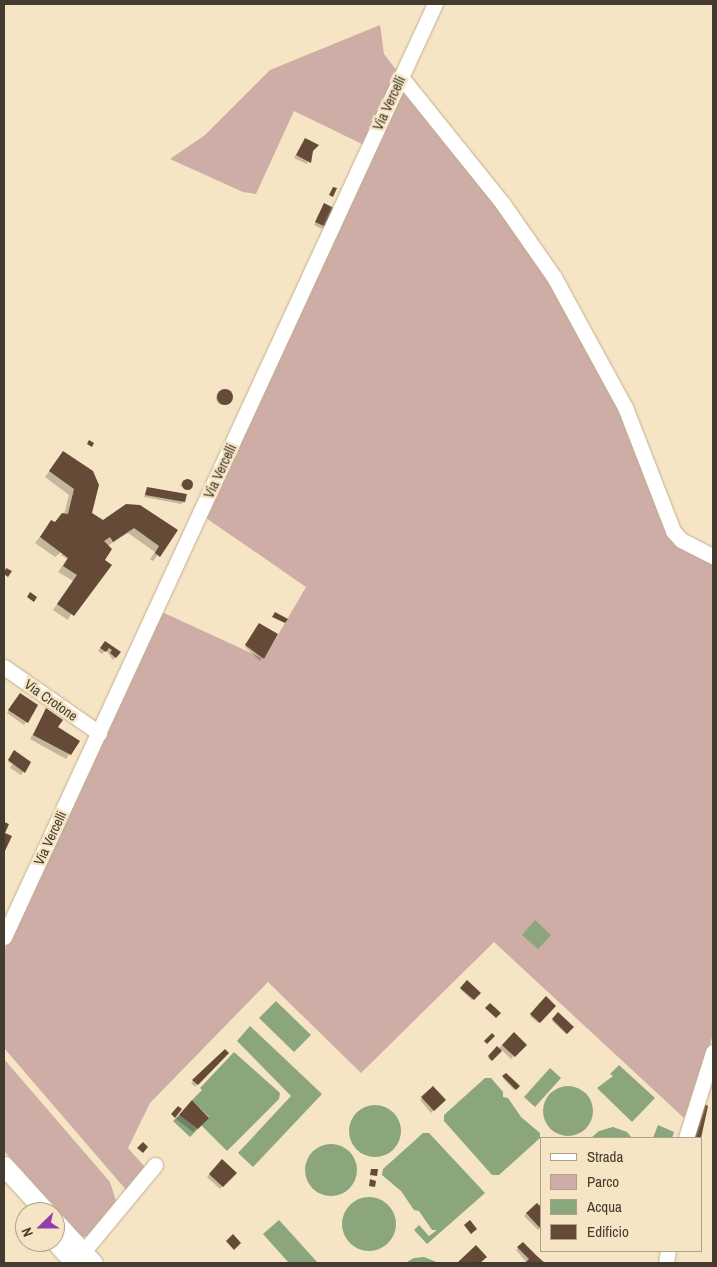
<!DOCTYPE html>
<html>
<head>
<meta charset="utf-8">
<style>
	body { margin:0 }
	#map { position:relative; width:717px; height:1267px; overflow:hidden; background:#f6e5c5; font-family:"Archivo Narrow",sans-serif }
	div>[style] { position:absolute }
	.green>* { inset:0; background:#ceada6 }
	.water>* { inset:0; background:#8ba57d }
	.round { border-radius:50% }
	.shadow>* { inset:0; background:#0003 }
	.building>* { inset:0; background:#644a37 }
	.roads { filter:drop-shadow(0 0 1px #bfaf90) drop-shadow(0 0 1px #bfaf90) }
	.minor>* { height:15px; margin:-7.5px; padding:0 7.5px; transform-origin:7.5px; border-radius:7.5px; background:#fff }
	.major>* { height:19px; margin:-9.5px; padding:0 9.5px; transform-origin:9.5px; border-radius:9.5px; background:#fff }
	span { translate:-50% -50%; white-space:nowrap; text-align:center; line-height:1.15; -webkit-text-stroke:5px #f6e5c5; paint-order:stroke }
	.street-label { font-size:14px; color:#423b2e }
	.frame { position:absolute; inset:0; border:5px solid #423b2e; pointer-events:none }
	.legend { position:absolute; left:540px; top:1137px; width:162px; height:115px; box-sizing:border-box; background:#f6e5c5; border:1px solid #aea189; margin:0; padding:6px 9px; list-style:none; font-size:15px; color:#423b2e }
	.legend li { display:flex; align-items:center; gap:10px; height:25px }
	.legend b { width:25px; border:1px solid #aea189 }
	.north { position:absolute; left:15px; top:1202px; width:50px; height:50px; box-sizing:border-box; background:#f6e5c5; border:1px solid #aea189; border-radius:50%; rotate:248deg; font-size:14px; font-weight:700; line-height:20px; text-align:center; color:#423b2e }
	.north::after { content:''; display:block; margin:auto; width:18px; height:22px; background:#913ead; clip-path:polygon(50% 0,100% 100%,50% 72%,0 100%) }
</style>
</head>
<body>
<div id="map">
	<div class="green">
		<i style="clip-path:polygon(380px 25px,384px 54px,398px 72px,364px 145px,294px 111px,256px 194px,243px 192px,170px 159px,205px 135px,270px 70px)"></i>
		<i style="clip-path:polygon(404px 92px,500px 206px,549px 279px,634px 439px,672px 539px,713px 563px,713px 1035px,684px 1118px,494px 942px,361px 1073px,268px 982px,150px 1103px,128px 1148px,144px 1166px,145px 1173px,127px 1191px,4px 1048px,4px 951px,162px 612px,264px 659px,306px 587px,206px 518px,397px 96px)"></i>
		<i style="clip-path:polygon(4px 1059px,110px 1182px,116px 1201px,89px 1236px,82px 1237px,4px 1151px)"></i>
	</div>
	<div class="water">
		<i style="clip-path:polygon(535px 920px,551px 935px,538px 949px,522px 935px)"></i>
		<i style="clip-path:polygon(276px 1001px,311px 1035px,294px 1052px,259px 1018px)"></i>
		<i style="clip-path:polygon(250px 1026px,322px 1094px,253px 1167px,238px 1153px,291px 1096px,237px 1041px)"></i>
		<i style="clip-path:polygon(234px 1052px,280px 1093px,279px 1099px,227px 1151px,201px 1125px,209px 1117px,192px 1100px,202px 1090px,200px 1088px)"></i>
		<i style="clip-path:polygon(619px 1065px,655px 1098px,632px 1122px,597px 1088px,613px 1076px,610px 1074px)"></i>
		<i style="clip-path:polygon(550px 1068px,561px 1078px,535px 1107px,524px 1097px)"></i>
		<i style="clip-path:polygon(485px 1078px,491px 1078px,503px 1092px,503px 1097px,508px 1098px,521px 1117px,540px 1133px,540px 1138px,499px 1175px,492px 1175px,444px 1121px,444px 1115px)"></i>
		<i class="round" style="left:543px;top:1086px;width:50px;height:50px"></i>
		<i class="round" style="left:349px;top:1105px;width:52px;height:52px"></i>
		<i style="clip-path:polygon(179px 1115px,198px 1129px,190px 1137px,173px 1121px)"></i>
		<i style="clip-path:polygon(658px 1125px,674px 1132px,672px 1138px,653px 1138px)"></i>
		<i style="clip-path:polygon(613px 1127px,627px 1132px,632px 1138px,591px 1138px,599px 1131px)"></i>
		<i style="clip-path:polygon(423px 1133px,429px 1133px,485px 1193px,427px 1244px,414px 1230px,419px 1225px,429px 1236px,437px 1230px,432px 1230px,419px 1211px,414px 1210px,401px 1191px,382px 1175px,383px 1169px)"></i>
		<i class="round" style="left:305px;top:1144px;width:52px;height:52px"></i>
		<i class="round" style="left:342px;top:1197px;width:54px;height:54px"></i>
		<i style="clip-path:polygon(279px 1220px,318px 1263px,289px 1263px,263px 1234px)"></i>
		<i style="clip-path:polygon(424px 1257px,439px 1263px,405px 1263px,414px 1258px)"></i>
	</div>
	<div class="shadow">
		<i style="clip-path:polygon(305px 139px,312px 150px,307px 164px,294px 158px)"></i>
		<i style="clip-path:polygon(324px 204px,325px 226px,322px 229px,314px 225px)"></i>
		<i class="round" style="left:216px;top:391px;width:14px;height:14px"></i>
		<i style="clip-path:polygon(60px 456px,90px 513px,103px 521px,176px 531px,153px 561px,150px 559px,155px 552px,128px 533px,106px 547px,68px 620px,53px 610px,73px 581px,58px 572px,67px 559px,61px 555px,65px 549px,55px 557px,35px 543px,52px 521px,54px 523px,64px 515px,69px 495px,45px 477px)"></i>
		<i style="clip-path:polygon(183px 480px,193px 484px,190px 490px,180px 486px)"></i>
		<i style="clip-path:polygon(147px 488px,184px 502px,181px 504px,144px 497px)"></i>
		<i style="clip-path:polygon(258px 625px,277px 635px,260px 661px,245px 647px)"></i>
		<i style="clip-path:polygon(105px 643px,119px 653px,113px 660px,106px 650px,102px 654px,98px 651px)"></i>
		<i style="clip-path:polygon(15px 701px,35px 711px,24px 725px,7px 713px)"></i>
		<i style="clip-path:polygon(41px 719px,78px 741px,66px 759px,30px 739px)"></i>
		<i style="clip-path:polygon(13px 753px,30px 762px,21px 775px,10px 768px,12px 764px,8px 762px)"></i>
		<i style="clip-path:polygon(467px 982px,479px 993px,472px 1000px,460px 989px)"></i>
		<i style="clip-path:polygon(546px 998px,554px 1006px,538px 1023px,530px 1016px)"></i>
		<i style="clip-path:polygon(558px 1014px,572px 1027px,566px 1034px,552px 1021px)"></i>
		<i style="clip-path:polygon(514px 1034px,525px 1045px,511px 1059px,502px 1050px,491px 1061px,488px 1058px)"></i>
		<i style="clip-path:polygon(227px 1053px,195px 1087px,191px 1083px,216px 1057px)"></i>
		<i style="clip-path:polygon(506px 1074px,518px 1086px,514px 1090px,503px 1078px)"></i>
		<i style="clip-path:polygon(433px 1088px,444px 1100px,431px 1113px,420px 1100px)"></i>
		<i style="clip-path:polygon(188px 1106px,207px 1118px,193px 1132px,176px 1119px)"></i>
		<i style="clip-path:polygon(222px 1161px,235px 1173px,220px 1189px,207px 1177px)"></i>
		<i style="clip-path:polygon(536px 1204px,541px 1228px,538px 1230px,524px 1216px)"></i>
		<i style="clip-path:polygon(523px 1243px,543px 1263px,527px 1263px,516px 1250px)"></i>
	</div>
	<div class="building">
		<i style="clip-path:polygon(305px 138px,319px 145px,313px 151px,311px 163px,296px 155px)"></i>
		<i style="clip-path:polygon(333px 187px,337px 188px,333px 197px,329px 195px)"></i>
		<i style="clip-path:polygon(324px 203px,334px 208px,326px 227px,315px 222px)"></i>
		<i class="round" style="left:217px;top:389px;width:16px;height:16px"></i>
		<i style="clip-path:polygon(89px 440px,94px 443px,92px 447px,87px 444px)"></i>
		<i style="clip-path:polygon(63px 451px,93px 471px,99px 485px,92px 513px,103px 520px,126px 504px,140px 505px,178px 530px,160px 557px,155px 553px,159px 546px,134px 528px,113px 542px,110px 537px,104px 541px,112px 549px,105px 560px,112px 565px,74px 616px,57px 604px,77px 575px,63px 566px,68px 558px,40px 537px,51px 520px,55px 522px,62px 513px,68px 514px,74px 489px,49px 471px)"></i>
		<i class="round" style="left:181.5px;top:478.5px;width:11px;height:11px"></i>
		<i style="clip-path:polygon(147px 487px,187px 494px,185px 502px,145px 495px)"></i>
		<i style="clip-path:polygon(6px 568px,12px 571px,8px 577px,4px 574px)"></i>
		<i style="clip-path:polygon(30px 592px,37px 597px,34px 602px,27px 597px)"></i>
		<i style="clip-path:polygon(275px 612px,288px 619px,285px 623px,272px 617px)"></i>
		<i style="clip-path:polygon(259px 623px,278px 634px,264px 659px,245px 645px)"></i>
		<i style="clip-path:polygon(105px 641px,121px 652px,116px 658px,110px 653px,112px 650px,109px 648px,106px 652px,100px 648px)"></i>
		<i style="clip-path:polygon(20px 693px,38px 705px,28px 723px,8px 710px)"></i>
		<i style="clip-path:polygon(46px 708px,63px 720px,58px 727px,80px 741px,71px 755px,33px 735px)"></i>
		<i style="clip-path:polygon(14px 750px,31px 762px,25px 773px,8px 760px)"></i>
		<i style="clip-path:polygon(4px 822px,9px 824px,5px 833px,12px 836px,4px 853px)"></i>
		<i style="clip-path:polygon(467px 980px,481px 993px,474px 1000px,460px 988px)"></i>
		<i style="clip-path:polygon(546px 996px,556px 1006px,540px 1023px,530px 1014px)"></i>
		<i style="clip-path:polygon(490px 1003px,501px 1013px,496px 1018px,485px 1008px)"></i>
		<i style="clip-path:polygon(558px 1012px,574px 1027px,567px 1034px,552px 1019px)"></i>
		<i style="clip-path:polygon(514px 1032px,527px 1045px,515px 1057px,502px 1045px)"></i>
		<i style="clip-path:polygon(492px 1033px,495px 1036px,487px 1044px,484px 1041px)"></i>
		<i style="clip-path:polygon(497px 1046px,502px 1051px,492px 1061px,488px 1056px)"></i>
		<i style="clip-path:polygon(225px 1049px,229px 1053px,198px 1085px,192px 1080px)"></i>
		<i style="clip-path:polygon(506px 1073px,520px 1086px,516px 1090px,502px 1076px)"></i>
		<i style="clip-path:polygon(433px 1086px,446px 1100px,434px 1111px,421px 1097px)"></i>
		<i style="clip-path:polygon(192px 1100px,209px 1118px,198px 1129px,179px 1115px)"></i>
		<i style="clip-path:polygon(700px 1101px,708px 1106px,701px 1138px,691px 1138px)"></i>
		<i style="clip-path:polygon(178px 1106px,182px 1109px,175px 1118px,171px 1114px)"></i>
		<i style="clip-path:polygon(143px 1142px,148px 1147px,143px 1153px,137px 1148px)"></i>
		<i style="clip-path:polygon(222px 1159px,237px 1173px,223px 1187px,209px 1174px)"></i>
		<i style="clip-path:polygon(371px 1169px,378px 1169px,377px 1176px,370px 1175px)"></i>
		<i style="clip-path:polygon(370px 1179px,376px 1181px,375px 1187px,369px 1186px)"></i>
		<i style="clip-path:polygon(537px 1203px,541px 1207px,541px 1229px,526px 1213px)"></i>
		<i style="clip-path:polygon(470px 1220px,477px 1229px,471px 1234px,464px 1225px)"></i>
		<i style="clip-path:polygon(233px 1234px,241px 1243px,234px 1250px,226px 1241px)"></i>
		<i style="clip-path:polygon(523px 1242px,537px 1256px,545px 1263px,525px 1263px,529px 1259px,517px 1247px)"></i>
		<i style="clip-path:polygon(476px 1245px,487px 1257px,480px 1263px,457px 1263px)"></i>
	</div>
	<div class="roads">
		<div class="minor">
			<i style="left:401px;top:77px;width:163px;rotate:51.2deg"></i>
			<i style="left:503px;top:204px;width:89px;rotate:55.1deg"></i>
			<i style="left:554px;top:277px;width:148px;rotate:61.4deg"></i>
			<i style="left:625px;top:407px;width:133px;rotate:68.8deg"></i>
			<i style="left:673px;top:531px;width:12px;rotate:48deg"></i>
			<i style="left:681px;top:540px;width:36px;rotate:27deg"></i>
			<i style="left:4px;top:667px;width:116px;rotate:34.8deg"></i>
			<i style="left:4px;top:937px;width:1028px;rotate:-65.21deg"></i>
			<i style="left:686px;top:1138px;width:90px;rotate:-72.6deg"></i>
			<i style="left:83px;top:1252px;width:113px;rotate:-50.4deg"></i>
			<i style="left:666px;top:1263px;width:12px;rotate:-81deg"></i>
		</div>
		<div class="major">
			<i style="left:4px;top:1166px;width:62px;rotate:47.6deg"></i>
			<i style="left:55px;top:1222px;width:56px;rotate:47.2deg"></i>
			<i style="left:55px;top:1241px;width:30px;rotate:48deg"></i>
		</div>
	</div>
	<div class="street-label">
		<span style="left:389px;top:103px;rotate:-65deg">Via Vercelli</span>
		<span style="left:220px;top:471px;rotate:-65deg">Via Vercelli</span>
		<span style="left:51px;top:700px;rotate:35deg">Via Crotone</span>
		<span style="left:50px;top:838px;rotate:-65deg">Via Vercelli</span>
	</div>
	<div class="frame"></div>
	<ul class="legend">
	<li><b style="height:6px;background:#fff"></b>Strada</li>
	<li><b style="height:14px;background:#ceada6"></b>Parco</li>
	<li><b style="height:14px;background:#8ba57d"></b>Acqua</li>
	<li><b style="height:14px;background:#644a37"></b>Edificio</li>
	</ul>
	<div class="north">N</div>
</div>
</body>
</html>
